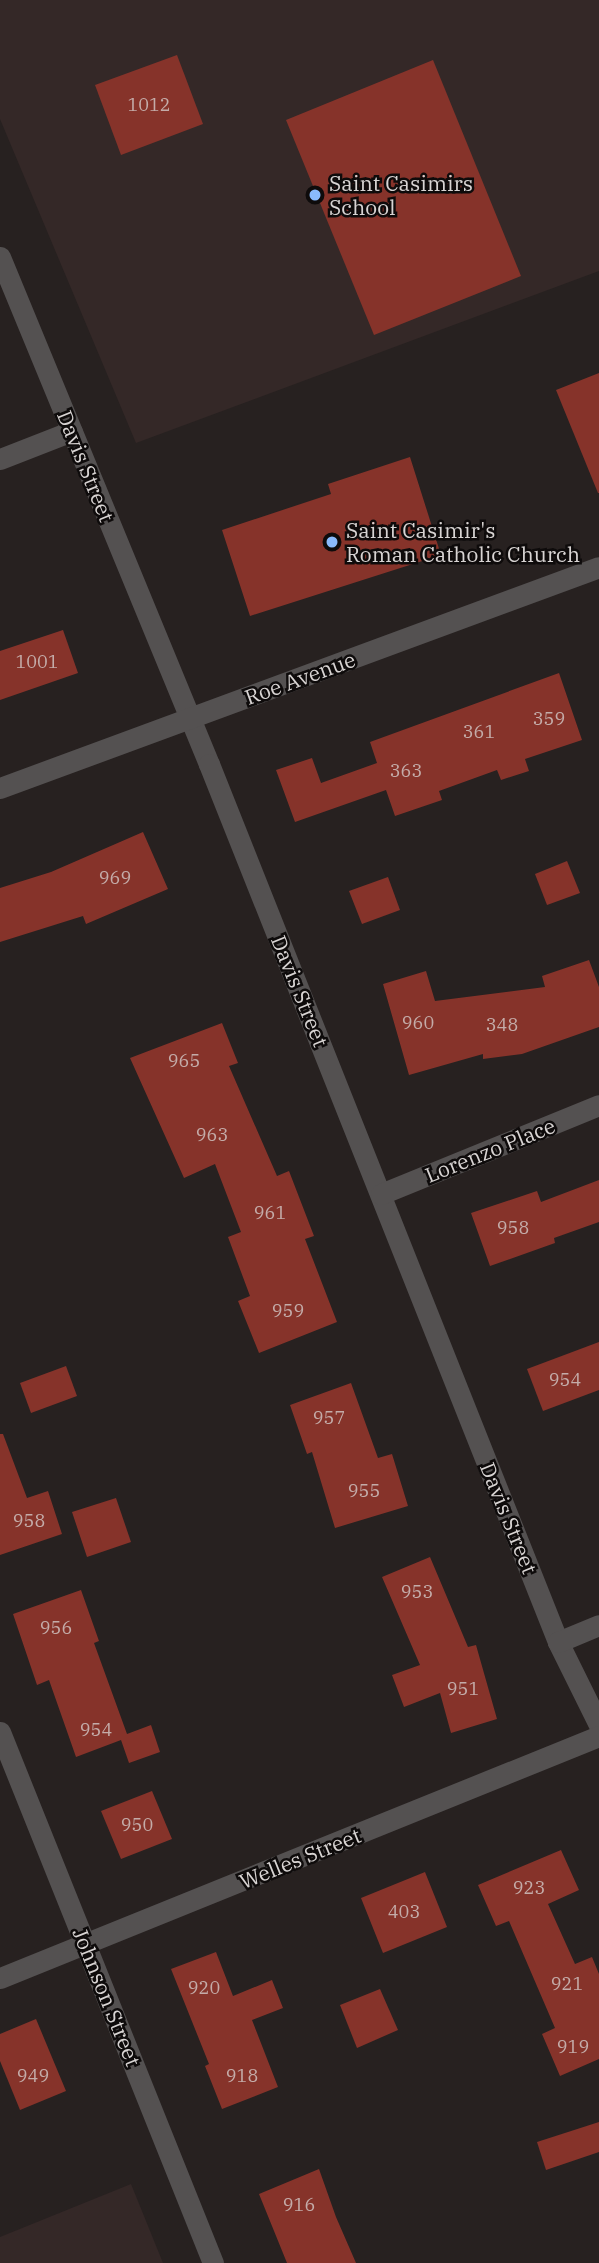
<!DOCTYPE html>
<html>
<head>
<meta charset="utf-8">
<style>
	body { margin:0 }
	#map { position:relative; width:599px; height:2263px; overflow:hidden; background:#272120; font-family:"IBM Plex Serif",serif }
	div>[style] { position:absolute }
	.built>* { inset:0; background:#342827 }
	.building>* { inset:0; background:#86332a }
	.minor>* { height:21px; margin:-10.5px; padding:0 10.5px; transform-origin:10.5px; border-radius:10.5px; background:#545151 }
	.dots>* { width:19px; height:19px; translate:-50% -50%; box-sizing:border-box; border:4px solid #0e0b0b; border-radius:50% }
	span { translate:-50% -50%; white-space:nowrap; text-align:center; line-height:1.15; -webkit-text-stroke:5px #0e0b0b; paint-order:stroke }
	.number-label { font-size:18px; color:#c4aca9 }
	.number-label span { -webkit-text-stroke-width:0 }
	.poi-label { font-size:21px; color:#d8d4d3 }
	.left { translate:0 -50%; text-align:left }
	.street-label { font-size:21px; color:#d8d4d3 }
</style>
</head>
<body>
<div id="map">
	<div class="built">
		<i style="clip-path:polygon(0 0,599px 0,599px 271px,136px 443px,0 119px)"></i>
		<i style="clip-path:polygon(131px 2184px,163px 2263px,0 2263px,0 2237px)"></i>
	</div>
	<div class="building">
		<i style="clip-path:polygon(177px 55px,203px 124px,121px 155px,95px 85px)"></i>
		<i style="clip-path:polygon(433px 60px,521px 276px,374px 335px,286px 120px)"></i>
		<i style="clip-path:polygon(599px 373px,599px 493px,598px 493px,556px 390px)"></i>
		<i style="clip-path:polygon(410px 457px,441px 555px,250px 616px,222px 530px,331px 494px,328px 484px)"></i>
		<i style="clip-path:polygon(63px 630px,78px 673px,0 700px,0 651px)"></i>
		<i style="clip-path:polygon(559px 673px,582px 740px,525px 759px,529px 771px,501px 780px,497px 770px,439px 791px,442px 800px,395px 816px,386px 790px,295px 822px,276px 770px,312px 758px,321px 783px,377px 763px,370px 742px)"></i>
		<i style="clip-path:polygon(143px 832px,168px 889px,86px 924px,83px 916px,0 942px,0 888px,51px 872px)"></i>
		<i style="clip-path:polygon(567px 861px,580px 893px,547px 905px,535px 874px)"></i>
		<i style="clip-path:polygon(388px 877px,400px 910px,362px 924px,349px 891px)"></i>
		<i style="clip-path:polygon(589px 960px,599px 987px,599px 1027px,522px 1054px,483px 1059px,483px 1054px,409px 1075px,383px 984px,426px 971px,435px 1001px,545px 987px,542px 976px)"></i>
		<i style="clip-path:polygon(222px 1023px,238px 1063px,229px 1066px,277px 1176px,289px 1171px,314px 1236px,305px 1239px,337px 1322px,259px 1353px,238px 1301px,250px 1296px,228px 1237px,241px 1232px,215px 1164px,184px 1178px,130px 1058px)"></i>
		<i style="clip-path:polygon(599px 1180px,599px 1222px,554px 1238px,555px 1243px,490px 1266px,471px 1213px,537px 1191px,541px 1202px)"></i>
		<i style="clip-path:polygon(599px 1342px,599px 1390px,543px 1411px,527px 1369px)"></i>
		<i style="clip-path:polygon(66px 1366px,77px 1396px,31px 1413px,20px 1383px)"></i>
		<i style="clip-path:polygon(351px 1383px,378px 1458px,392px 1454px,408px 1506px,335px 1528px,312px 1452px,307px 1454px,290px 1405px)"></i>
		<i style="clip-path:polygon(0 1434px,3px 1434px,27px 1498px,48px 1491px,62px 1534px,0 1555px)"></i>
		<i style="clip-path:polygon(116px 1498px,131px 1542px,87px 1557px,72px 1512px)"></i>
		<i style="clip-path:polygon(430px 1557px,468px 1647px,476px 1645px,497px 1719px,451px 1733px,440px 1693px,404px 1707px,392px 1675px,420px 1665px,382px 1577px)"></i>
		<i style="clip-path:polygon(81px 1590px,99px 1641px,94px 1643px,127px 1734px,151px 1725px,160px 1752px,129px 1763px,121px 1740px,76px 1757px,49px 1680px,37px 1685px,13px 1614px)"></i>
		<i style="clip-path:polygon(152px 1791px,172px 1839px,121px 1859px,101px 1811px)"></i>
		<i style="clip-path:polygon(561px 1850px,579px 1890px,548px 1904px,575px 1964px,592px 1957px,599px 1974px,599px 2059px,560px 2076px,542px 2034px,555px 2028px,509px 1921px,496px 1926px,478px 1885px)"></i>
		<i style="clip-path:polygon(425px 1872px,447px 1927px,383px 1953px,361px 1898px)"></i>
		<i style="clip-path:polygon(216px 1952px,233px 1996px,272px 1980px,283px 2008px,252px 2020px,278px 2087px,222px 2109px,205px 2066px,209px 2064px,171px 1969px)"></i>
		<i style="clip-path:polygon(380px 1989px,398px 2030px,357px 2048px,340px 2005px)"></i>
		<i style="clip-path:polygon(36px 2019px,66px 2091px,20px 2110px,0 2061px,0 2034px)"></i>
		<i style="clip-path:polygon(599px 2122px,599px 2152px,546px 2170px,537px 2142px)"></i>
		<i style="clip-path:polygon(319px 2169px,336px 2217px,356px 2263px,287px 2263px,259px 2194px)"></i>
	</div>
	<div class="minor">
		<i style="left:0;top:257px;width:548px;rotate:67.6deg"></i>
		<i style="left:209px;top:764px;width:945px;rotate:68.32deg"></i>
		<i style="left:558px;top:1642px;width:93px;rotate:63.7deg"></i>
		<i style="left:0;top:459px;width:77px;rotate:-21.3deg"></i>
		<i style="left:0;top:788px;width:638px;rotate:-20.25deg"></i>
		<i style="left:381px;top:1194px;width:235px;rotate:-22.2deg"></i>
		<i style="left:558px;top:1642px;width:44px;rotate:-22.5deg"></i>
		<i style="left:0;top:1732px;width:572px;rotate:68.14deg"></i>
		<i style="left:0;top:1978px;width:646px;rotate:-22deg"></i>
	</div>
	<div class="dots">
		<i style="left:315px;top:195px;background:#8abafc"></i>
		<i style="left:332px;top:542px;background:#8abafc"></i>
	</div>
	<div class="number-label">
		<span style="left:149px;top:105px">1012</span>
		<span style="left:37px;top:662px">1001</span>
		<span style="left:549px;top:719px">359</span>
		<span style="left:479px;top:732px">361</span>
		<span style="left:406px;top:771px">363</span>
		<span style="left:115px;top:878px">969</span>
		<span style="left:418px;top:1023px">960</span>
		<span style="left:502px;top:1025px">348</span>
		<span style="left:184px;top:1061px">965</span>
		<span style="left:212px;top:1135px">963</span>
		<span style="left:270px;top:1213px">961</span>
		<span style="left:513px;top:1228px">958</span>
		<span style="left:288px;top:1311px">959</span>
		<span style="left:565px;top:1380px">954</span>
		<span style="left:329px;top:1418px">957</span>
		<span style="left:364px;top:1491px">955</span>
		<span style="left:29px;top:1521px">958</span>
		<span style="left:417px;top:1592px">953</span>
		<span style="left:56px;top:1628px">956</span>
		<span style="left:463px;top:1689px">951</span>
		<span style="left:96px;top:1730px">954</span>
		<span style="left:137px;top:1825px">950</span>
		<span style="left:529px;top:1888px">923</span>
		<span style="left:404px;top:1912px">403</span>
		<span style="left:567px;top:1984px">921</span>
		<span style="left:204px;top:1988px">920</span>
		<span style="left:573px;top:2047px">919</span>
		<span style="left:33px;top:2076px">949</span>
		<span style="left:242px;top:2076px">918</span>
		<span style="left:299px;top:2205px">916</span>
	</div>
	<div class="poi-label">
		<span class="left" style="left:329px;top:195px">Saint Casimirs<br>School</span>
		<span class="left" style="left:346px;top:542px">Saint Casimir's<br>Roman Catholic Church</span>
	</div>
	<div class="street-label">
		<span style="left:86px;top:466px;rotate:68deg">Davis Street</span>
		<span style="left:300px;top:678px;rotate:-20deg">Roe Avenue</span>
		<span style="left:300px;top:991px;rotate:68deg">Davis Street</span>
		<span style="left:490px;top:1150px;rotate:-22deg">Lorenzo Place</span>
		<span style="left:509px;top:1518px;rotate:68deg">Davis Street</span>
		<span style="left:300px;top:1858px;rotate:-22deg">Welles Street</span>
		<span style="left:107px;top:1997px;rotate:68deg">Johnson Street</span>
	</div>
</div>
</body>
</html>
